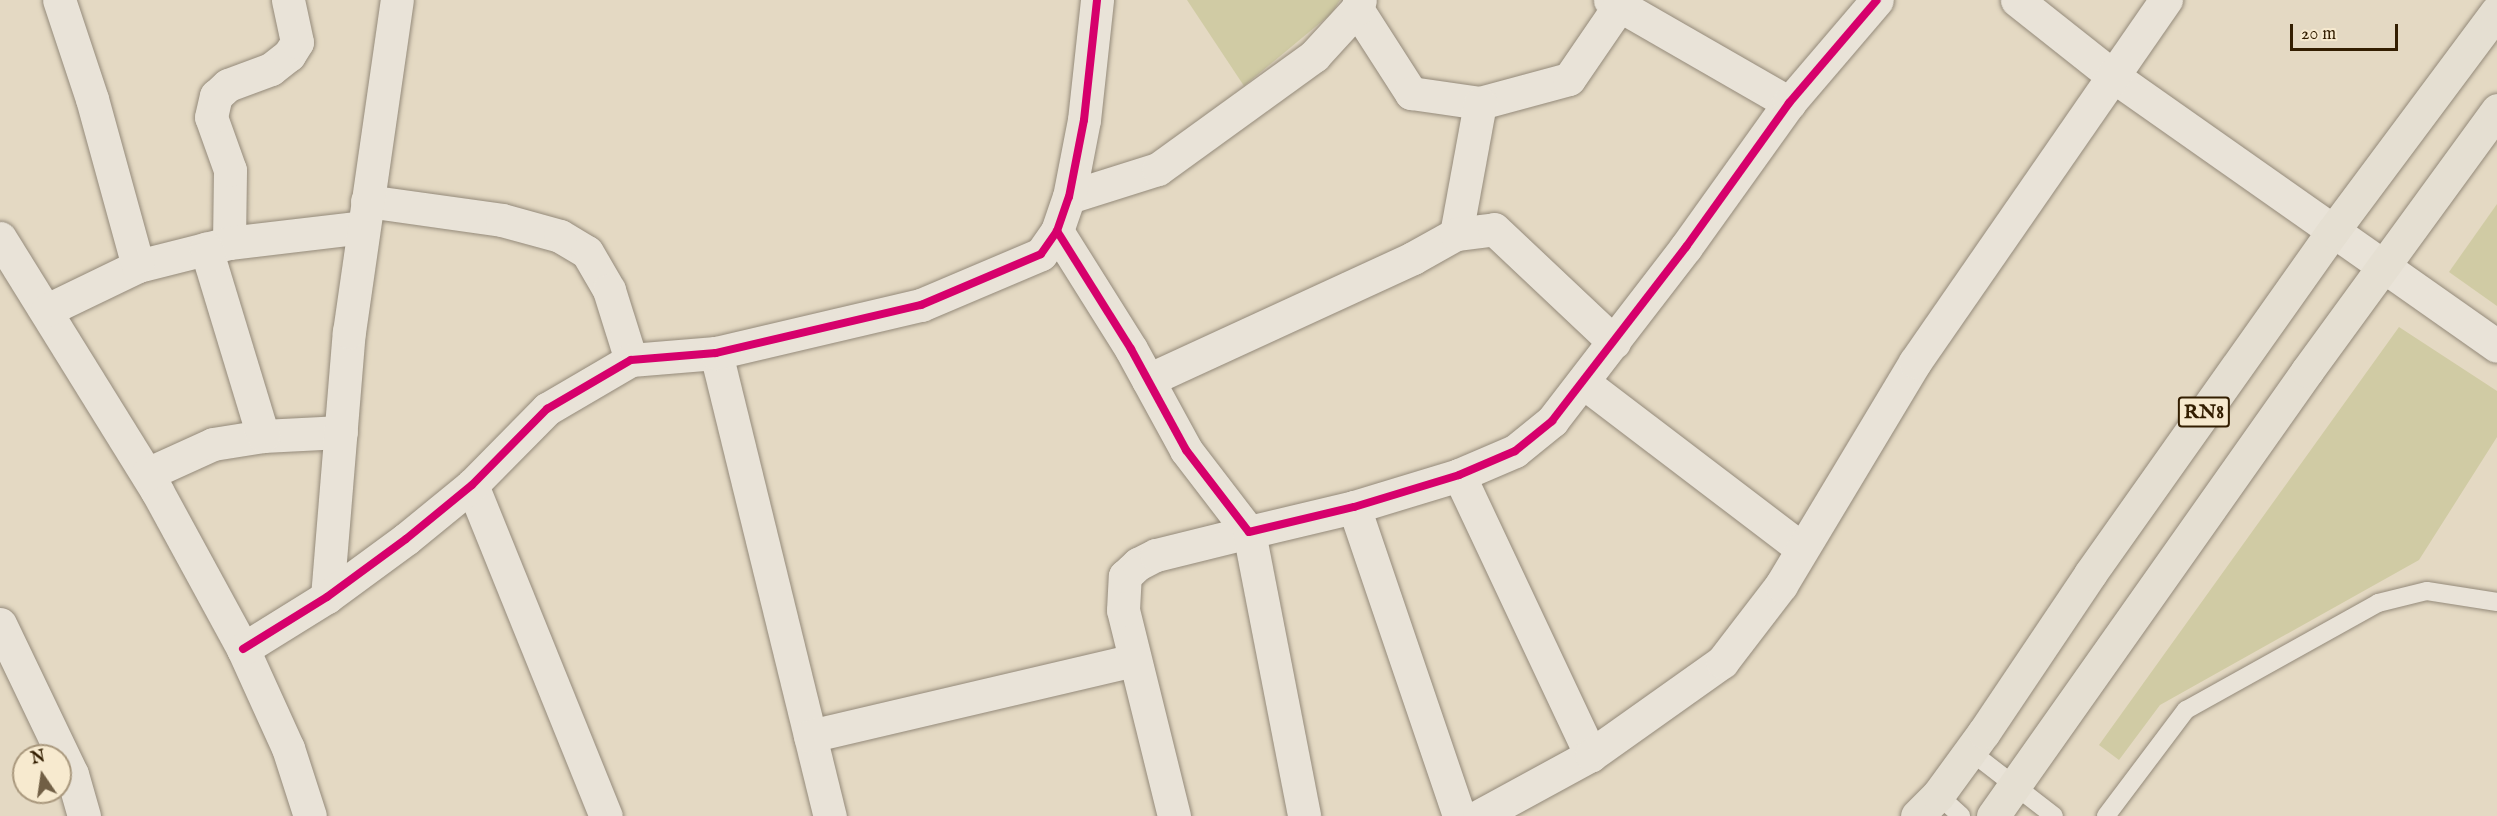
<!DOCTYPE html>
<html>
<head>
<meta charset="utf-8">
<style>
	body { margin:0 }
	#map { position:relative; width:2497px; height:816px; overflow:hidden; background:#e4d9c3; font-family:"IM FELL English",serif }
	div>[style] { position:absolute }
	.green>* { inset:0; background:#d0cba4 }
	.roads { filter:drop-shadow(0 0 2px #948a7a) drop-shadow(0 0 2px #948a7a) }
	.service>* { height:18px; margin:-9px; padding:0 9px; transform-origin:9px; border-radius:9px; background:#e9e3d8 }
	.minor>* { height:33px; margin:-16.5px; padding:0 16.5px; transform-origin:16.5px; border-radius:16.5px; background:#e9e3d8 }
	.primary>* { height:33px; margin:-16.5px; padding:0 16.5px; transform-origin:16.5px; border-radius:16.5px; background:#e5dfd2 }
	.cycleway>* { height:8px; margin:-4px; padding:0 4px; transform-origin:4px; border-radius:4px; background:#d6006c }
	span { translate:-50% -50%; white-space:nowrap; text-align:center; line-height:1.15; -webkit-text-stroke:4.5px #f7eacf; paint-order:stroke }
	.shield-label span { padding:2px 4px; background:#f7eacf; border:2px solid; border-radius:4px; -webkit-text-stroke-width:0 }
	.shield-label { font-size:20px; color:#331e01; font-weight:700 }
	.north { position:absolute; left:12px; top:744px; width:60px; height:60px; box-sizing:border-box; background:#f7eacf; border:2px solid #a9987d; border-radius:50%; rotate:347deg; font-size:16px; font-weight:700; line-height:24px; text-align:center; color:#331e01 }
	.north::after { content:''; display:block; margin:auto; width:21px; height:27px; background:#715f45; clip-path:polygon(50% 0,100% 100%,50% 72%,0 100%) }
	.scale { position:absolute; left:2290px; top:24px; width:108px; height:27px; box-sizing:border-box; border:3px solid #331e01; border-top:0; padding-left:8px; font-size:18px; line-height:21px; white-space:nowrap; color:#331e01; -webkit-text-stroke:4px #f7eacf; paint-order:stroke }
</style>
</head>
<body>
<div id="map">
	<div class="green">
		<i style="clip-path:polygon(1187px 0,1340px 0,1332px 13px,1244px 86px)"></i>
		<i style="clip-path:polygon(2497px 204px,2497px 306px,2449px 272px)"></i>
		<i style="clip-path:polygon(2399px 327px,2497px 391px,2497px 437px,2419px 560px,2160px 705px,2119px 760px,2099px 745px)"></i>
	</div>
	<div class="roads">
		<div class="service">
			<i style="left:1970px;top:751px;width:106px;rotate:37.7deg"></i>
			<i style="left:1938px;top:795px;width:31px;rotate:42deg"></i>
			<i style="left:2106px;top:816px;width:133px;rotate:-53deg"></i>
			<i style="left:2186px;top:710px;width:220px;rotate:-29.1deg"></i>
			<i style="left:2378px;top:603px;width:50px;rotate:-13.8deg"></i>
			<i style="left:2427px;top:591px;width:71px;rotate:8.9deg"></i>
		</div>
		<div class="minor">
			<i style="left:1610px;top:0;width:207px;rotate:29.9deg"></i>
			<i style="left:2017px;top:0;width:122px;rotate:38.4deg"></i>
			<i style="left:2113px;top:76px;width:469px;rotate:35.1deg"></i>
			<i style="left:1357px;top:9px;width:100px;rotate:57.3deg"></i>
			<i style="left:1411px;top:93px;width:70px;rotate:8.2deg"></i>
			<i style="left:1480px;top:103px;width:92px;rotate:-15.1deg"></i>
			<i style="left:1569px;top:79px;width:96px;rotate:-55.6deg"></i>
			<i style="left:1069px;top:197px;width:93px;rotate:-17.5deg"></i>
			<i style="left:1158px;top:169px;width:193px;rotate:-35.9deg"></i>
			<i style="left:1314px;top:56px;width:64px;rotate:-47.5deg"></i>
			<i style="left:1357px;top:9px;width:9px;rotate:-72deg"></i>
			<i style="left:367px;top:201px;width:136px;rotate:8deg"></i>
			<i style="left:502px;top:220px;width:60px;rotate:15.4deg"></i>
			<i style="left:560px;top:236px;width:31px;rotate:31deg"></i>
			<i style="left:587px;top:252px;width:44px;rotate:59.9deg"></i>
			<i style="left:609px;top:290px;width:73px;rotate:72.6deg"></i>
			<i style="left:1057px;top:231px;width:139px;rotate:57.9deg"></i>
			<i style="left:1131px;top:349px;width:115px;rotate:61.4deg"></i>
			<i style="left:1186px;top:450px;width:103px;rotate:52.5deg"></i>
			<i style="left:1249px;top:532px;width:108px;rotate:-13.4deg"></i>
			<i style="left:1354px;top:507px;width:110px;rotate:-16.9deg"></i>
			<i style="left:1459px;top:475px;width:61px;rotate:-23.2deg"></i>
			<i style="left:1515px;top:451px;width:48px;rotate:-39deg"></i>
			<i style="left:1552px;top:421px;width:220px;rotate:-52.4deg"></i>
			<i style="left:1686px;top:247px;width:177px;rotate:-54.4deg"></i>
			<i style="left:1789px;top:103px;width:135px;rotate:-49.5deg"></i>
			<i style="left:1456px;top:234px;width:133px;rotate:-79.6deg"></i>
			<i style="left:0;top:238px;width:298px;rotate:58.2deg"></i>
			<i style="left:157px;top:491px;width:180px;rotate:61.4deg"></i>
			<i style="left:243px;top:649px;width:109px;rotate:65.6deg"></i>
			<i style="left:288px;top:748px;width:71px;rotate:72.1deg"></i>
			<i style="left:229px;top:243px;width:73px;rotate:-89.2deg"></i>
			<i style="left:230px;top:170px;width:56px;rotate:-109.7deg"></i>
			<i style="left:211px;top:117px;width:22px;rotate:-77deg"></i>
			<i style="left:216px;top:96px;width:16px;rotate:-43deg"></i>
			<i style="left:228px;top:85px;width:46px;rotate:-20.4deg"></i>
			<i style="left:271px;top:69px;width:23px;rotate:-38deg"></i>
			<i style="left:289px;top:55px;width:15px;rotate:-58deg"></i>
			<i style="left:297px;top:42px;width:43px;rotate:-102.1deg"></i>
			<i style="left:138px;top:266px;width:94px;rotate:-14.2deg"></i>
			<i style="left:229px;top:243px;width:135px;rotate:-6.8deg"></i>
			<i style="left:47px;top:310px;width:101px;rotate:-25.8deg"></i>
			<i style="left:138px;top:266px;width:173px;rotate:-105.4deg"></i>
			<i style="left:92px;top:99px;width:104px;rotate:-108.4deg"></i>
			<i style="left:716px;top:353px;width:477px;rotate:76.2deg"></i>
			<i style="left:1148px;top:380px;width:292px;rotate:-24.7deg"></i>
			<i style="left:1413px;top:258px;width:49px;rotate:-29.2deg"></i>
			<i style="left:1456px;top:234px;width:38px;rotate:-7deg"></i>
			<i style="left:1494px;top:229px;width:165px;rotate:43.3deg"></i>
			<i style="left:1583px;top:382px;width:275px;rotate:37.3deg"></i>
			<i style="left:263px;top:436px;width:78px;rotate:-2.9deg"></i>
			<i style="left:147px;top:474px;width:72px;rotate:-24.4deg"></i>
			<i style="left:213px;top:444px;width:51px;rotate:-9.1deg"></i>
			<i style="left:263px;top:436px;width:196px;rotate:-106.9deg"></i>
			<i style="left:1459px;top:475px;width:310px;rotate:64.8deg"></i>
			<i style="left:472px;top:485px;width:357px;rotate:68deg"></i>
			<i style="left:1354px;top:507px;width:326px;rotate:71.2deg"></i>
			<i style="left:327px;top:597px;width:266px;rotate:-85.3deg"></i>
			<i style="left:349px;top:332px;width:335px;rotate:-81.8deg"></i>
			<i style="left:0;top:624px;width:166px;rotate:64.4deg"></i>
			<i style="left:72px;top:774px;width:44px;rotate:74.1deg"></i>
			<i style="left:243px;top:649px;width:99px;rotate:-31.8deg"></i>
			<i style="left:327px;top:597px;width:98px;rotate:-36.3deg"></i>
			<i style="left:406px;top:539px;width:85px;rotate:-39.3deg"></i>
			<i style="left:472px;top:485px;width:107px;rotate:-45.4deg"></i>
			<i style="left:547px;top:409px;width:97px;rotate:-30.3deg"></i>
			<i style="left:631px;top:360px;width:85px;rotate:-4.7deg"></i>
			<i style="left:716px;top:353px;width:211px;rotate:-13.2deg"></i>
			<i style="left:921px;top:305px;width:130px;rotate:-23deg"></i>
			<i style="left:1041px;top:254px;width:28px;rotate:-55deg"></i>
			<i style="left:1057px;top:231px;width:36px;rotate:-71deg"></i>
			<i style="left:1069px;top:197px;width:78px;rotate:-79deg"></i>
			<i style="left:1084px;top:120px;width:121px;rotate:-83.8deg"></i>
			<i style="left:810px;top:736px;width:333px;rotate:-13.2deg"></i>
			<i style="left:1174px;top:816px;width:212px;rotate:-103.9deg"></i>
			<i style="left:1123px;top:610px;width:34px;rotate:-87deg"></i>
			<i style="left:1125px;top:576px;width:18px;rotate:-43deg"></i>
			<i style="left:1138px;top:564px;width:20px;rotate:-27deg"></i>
			<i style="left:1156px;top:555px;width:96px;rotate:-13.9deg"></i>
			<i style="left:1249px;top:532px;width:289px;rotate:79deg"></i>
			<i style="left:1479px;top:816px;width:128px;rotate:-28.6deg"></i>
			<i style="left:1591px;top:755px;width:161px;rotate:-35.4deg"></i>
			<i style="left:1722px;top:662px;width:97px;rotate:-52.5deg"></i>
			<i style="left:1781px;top:585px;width:260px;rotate:-59deg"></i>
			<i style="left:1915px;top:362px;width:441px;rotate:-55.3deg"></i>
		</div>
		<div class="primary">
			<i style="left:1917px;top:816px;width:30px;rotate:-45deg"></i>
			<i style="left:1938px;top:795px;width:78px;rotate:-53.9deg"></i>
			<i style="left:1984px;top:732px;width:190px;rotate:-56.1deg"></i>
			<i style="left:2090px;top:574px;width:420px;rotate:-54.7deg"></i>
			<i style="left:2333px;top:231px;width:274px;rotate:-53.3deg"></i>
			<i style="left:1993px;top:816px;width:545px;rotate:-54.79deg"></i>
			<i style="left:2307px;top:371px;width:323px;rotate:-53.9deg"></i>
		</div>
	</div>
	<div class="cycleway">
		<i style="left:1057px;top:231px;width:139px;rotate:57.9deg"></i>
		<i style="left:1131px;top:349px;width:115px;rotate:61.4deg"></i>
		<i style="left:1186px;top:450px;width:103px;rotate:52.5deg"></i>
		<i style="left:1249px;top:532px;width:108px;rotate:-13.4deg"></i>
		<i style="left:1354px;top:507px;width:110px;rotate:-16.9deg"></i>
		<i style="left:1459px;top:475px;width:61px;rotate:-23.2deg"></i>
		<i style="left:1515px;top:451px;width:48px;rotate:-39deg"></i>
		<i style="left:1552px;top:421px;width:220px;rotate:-52.4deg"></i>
		<i style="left:1686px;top:247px;width:177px;rotate:-54.4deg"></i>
		<i style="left:1789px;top:103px;width:135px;rotate:-49.5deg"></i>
		<i style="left:243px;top:649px;width:99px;rotate:-31.8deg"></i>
		<i style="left:327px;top:597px;width:98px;rotate:-36.3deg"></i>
		<i style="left:406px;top:539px;width:85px;rotate:-39.3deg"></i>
		<i style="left:472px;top:485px;width:107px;rotate:-45.4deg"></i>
		<i style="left:547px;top:409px;width:97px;rotate:-30.3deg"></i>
		<i style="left:631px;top:360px;width:85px;rotate:-4.7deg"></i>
		<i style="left:716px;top:353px;width:211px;rotate:-13.2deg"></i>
		<i style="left:921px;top:305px;width:130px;rotate:-23deg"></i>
		<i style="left:1041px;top:254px;width:28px;rotate:-55deg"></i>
		<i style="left:1057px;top:231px;width:36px;rotate:-71deg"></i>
		<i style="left:1069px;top:197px;width:78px;rotate:-79deg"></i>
		<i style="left:1084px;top:120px;width:121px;rotate:-83.8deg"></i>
	</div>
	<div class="shield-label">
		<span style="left:2204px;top:412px">RN8</span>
	</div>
	<div class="north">N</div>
	<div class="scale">20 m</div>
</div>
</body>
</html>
